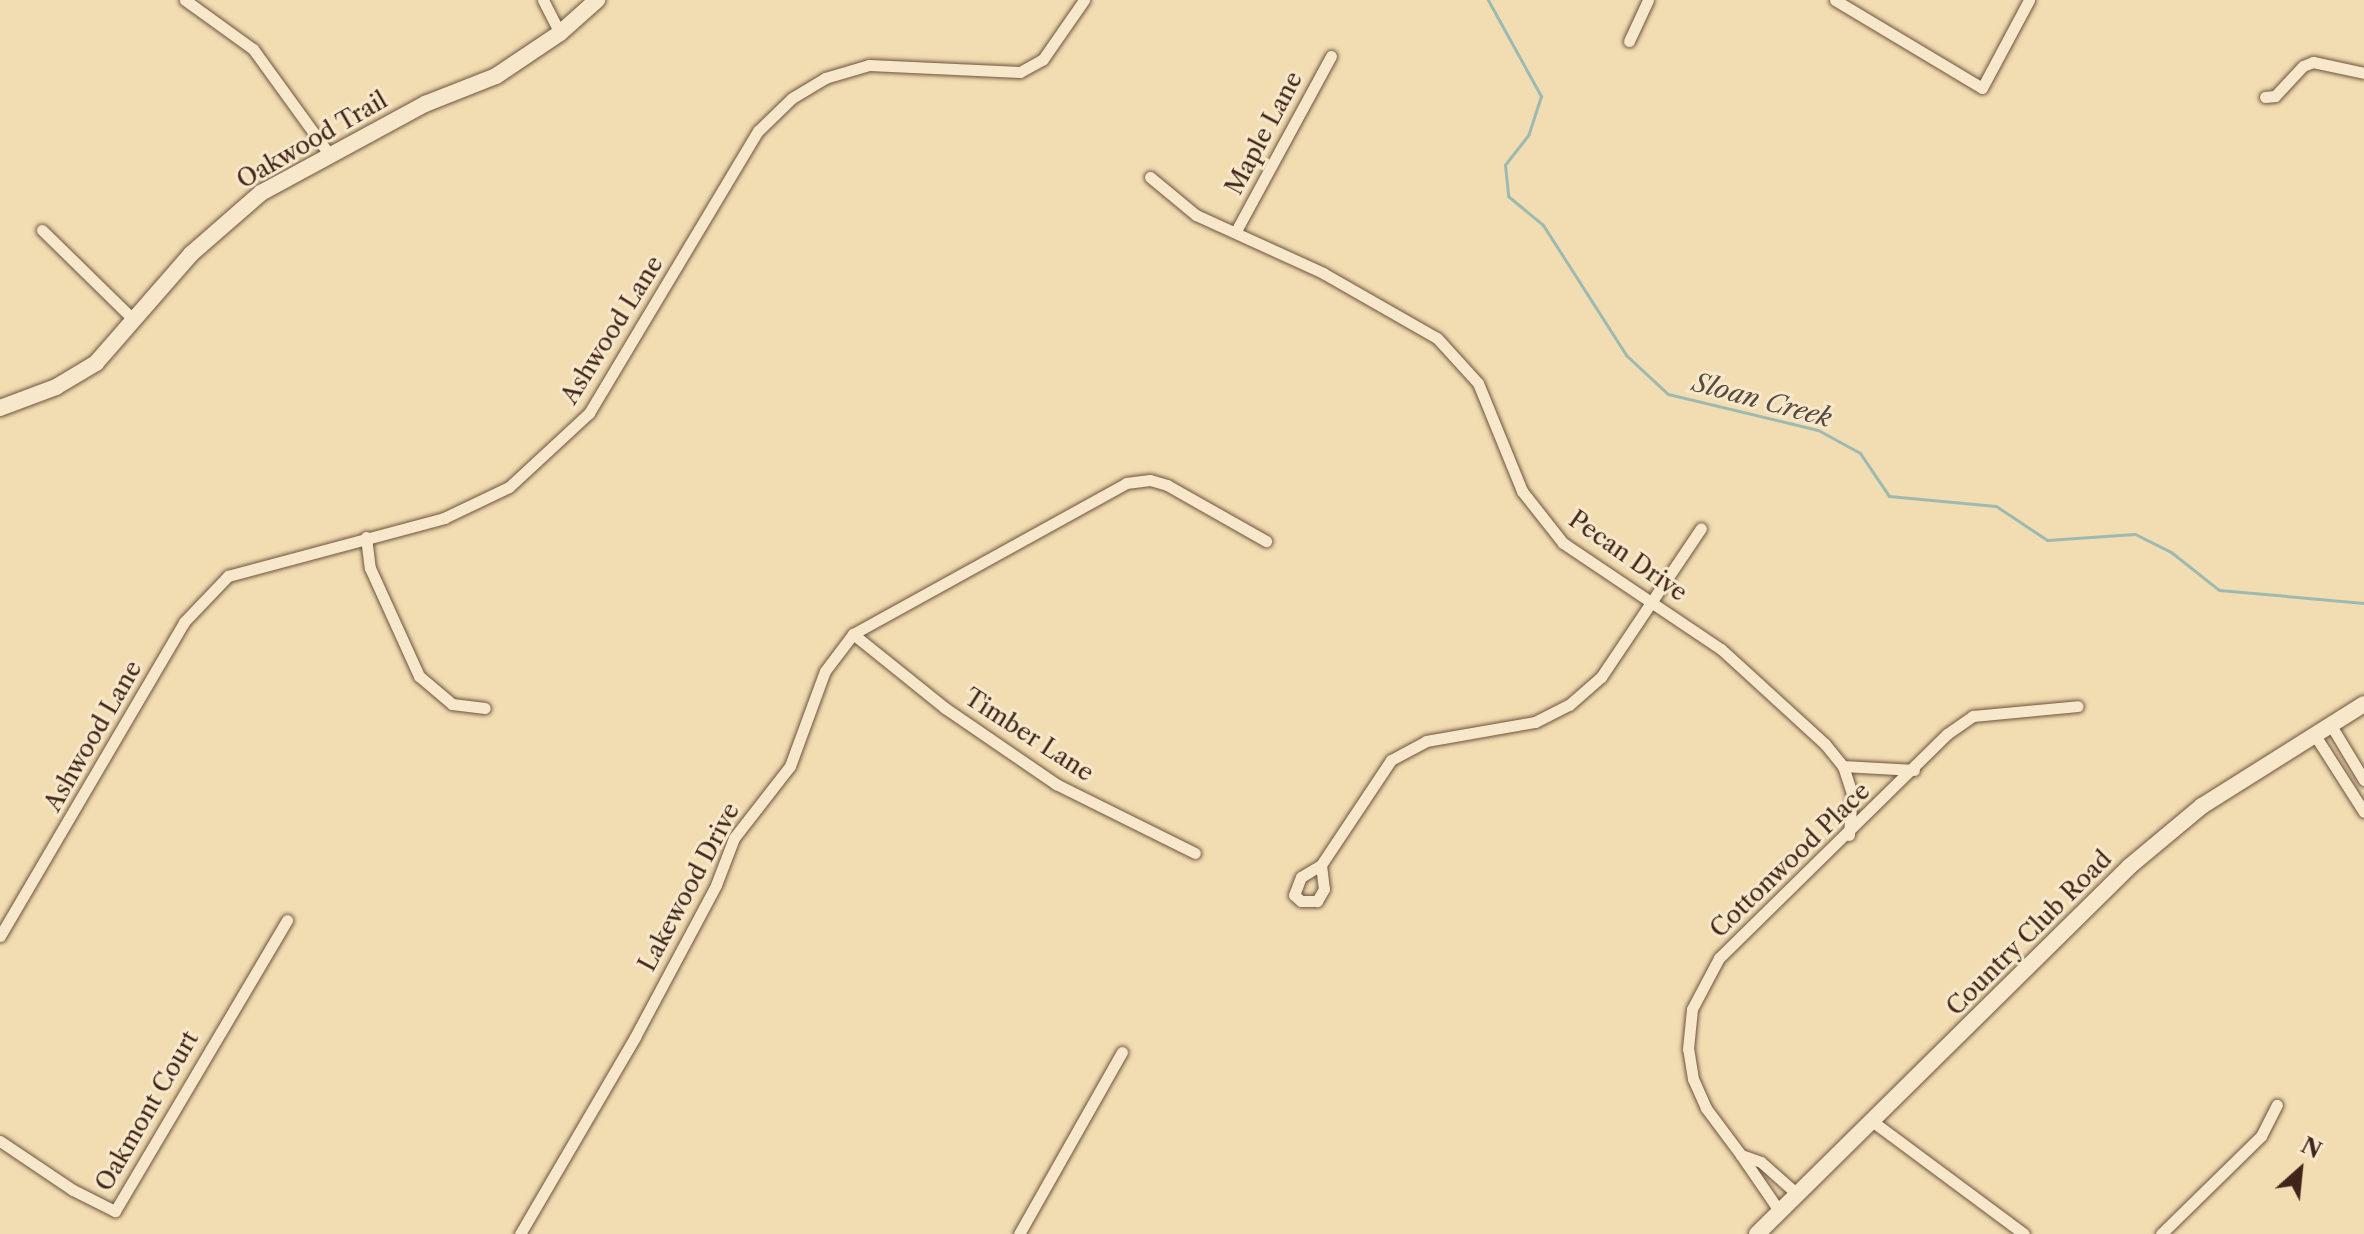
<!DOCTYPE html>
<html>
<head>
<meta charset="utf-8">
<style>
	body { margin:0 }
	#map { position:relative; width:2364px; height:1234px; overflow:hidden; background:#f2dcb1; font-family:"Libre Caslon Text",serif }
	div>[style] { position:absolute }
	.stream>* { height:3px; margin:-1.5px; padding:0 1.5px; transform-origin:1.5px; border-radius:1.5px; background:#9cbab2 }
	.roads { filter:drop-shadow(0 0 2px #6d533f) drop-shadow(0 0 2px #6d533f) }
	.street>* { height:11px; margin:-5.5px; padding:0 5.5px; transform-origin:5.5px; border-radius:5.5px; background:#f7e8cc }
	.secondary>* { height:16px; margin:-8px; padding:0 8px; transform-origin:8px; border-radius:8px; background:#f7e8cc }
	span { translate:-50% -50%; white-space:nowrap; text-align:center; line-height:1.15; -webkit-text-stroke:6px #f7e8cc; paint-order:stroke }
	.street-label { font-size:24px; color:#412519 }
	.water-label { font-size:26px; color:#584a3f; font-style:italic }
	.north { position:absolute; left:2260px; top:1130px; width:80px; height:80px; -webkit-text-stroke:6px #f7e8cc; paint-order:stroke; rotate:27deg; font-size:22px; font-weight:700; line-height:32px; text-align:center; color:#412519 }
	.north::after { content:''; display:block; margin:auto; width:28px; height:36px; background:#412519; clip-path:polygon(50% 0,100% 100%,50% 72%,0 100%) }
</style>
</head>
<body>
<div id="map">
	<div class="stream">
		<i style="left:1488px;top:0;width:110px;rotate:61.1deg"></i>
		<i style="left:1541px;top:96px;width:40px;rotate:108deg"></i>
		<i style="left:1529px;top:134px;width:39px;rotate:128deg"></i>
		<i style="left:1505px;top:165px;width:31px;rotate:84deg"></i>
		<i style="left:1508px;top:196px;width:45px;rotate:39.6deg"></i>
		<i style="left:1543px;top:225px;width:154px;rotate:57.4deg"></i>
		<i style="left:1626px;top:355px;width:57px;rotate:42.9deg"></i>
		<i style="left:1668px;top:394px;width:154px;rotate:13.5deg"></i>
		<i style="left:1818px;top:430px;width:48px;rotate:28.7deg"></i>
		<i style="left:1860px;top:453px;width:52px;rotate:56deg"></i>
		<i style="left:1889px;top:496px;width:107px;rotate:5.3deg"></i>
		<i style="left:1996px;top:506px;width:61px;rotate:33.7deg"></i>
		<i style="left:2047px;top:540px;width:88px;rotate:-3.9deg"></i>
		<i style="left:2135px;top:534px;width:40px;rotate:26.6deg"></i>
		<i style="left:2171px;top:552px;width:61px;rotate:38.4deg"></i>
		<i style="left:2219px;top:590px;width:146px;rotate:5.1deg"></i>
	</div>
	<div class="roads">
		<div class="street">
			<i style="left:185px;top:0;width:84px;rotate:35.8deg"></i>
			<i style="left:253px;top:49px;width:130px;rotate:54.1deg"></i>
			<i style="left:543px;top:0;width:37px;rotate:63deg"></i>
			<i style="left:1835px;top:0;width:171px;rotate:30.9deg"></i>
			<i style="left:1982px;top:88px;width:100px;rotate:-61.9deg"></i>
			<i style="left:1629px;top:41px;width:45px;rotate:-65.1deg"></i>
			<i style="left:2265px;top:97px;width:10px;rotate:-6deg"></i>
			<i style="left:2275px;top:96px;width:41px;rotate:-47deg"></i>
			<i style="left:2303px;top:66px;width:11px;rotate:-22deg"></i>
			<i style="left:2313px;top:62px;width:52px;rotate:12.2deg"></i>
			<i style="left:1150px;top:177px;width:60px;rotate:39.6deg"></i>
			<i style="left:1196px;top:215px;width:140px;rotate:24.5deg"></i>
			<i style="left:1323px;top:273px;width:131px;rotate:29.7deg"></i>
			<i style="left:1437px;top:338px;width:61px;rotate:47.7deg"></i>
			<i style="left:1478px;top:383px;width:117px;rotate:67.8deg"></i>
			<i style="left:1522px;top:491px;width:66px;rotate:51.7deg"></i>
			<i style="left:1563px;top:543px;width:190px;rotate:33.9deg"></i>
			<i style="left:1721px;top:649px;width:141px;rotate:42.4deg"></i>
			<i style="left:1825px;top:744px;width:28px;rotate:51deg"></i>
			<i style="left:1843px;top:766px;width:28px;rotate:72deg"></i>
			<i style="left:1852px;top:793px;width:42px;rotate:94.1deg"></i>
			<i style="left:42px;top:230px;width:129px;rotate:44.4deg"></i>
			<i style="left:1236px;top:231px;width:199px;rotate:-61.5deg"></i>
			<i style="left:366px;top:537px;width:31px;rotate:83deg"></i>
			<i style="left:370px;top:568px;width:119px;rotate:65.6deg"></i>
			<i style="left:419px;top:676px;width:43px;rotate:40.3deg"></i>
			<i style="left:452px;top:704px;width:33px;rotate:7deg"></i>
			<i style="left:853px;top:634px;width:118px;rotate:38.8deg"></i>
			<i style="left:945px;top:708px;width:135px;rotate:34.4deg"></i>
			<i style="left:1056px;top:784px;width:155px;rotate:26.4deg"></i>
			<i style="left:2332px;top:727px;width:62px;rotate:58.9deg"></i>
			<i style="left:2316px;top:737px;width:89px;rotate:57.4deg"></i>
			<i style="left:1843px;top:766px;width:71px;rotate:3.2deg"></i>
			<i style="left:1321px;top:865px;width:24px;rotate:83deg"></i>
			<i style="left:1324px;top:889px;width:14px;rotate:120deg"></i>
			<i style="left:1317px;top:901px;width:16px;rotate:180deg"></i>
			<i style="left:1301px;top:901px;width:9px;rotate:-139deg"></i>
			<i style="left:1294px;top:895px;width:19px;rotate:-69deg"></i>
			<i style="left:1301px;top:877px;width:23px;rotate:-31deg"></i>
			<i style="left:1321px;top:865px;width:126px;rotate:-56.3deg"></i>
			<i style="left:1391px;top:760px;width:40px;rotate:-28deg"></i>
			<i style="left:1426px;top:741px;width:111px;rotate:-9.9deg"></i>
			<i style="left:1535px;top:722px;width:38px;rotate:-27deg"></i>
			<i style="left:1569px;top:705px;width:43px;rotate:-41.2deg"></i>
			<i style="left:1601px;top:677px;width:179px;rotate:-56.1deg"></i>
			<i style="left:0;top:936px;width:364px;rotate:-59.6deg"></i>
			<i style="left:184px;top:622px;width:64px;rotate:-46.3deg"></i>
			<i style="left:228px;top:576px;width:224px;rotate:-15deg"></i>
			<i style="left:444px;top:518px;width:72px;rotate:-25.5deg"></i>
			<i style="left:509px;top:487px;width:109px;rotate:-42.8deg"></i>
			<i style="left:589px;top:413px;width:329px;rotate:-59.1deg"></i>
			<i style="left:758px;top:131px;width:47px;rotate:-44.1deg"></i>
			<i style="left:792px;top:98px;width:39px;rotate:-31deg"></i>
			<i style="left:825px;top:78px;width:46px;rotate:-16.5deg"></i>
			<i style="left:869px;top:65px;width:151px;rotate:2.7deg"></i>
			<i style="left:1020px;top:72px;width:26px;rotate:-29deg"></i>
			<i style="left:1043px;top:59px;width:72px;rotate:-55.2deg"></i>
			<i style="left:1872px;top:1121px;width:189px;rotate:36.6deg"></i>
			<i style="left:0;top:1141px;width:88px;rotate:33.9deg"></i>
			<i style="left:73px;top:1190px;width:47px;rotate:26.6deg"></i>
			<i style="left:115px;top:1211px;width:338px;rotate:-59.4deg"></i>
			<i style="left:1741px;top:1155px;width:59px;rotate:-126.7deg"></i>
			<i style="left:1706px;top:1108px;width:32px;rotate:-114deg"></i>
			<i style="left:1693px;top:1079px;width:30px;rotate:-99deg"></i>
			<i style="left:1688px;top:1049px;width:40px;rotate:-84.3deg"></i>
			<i style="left:1692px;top:1009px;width:58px;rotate:-62.1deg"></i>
			<i style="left:1719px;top:958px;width:320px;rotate:-44.5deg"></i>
			<i style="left:1947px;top:734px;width:32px;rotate:-35deg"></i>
			<i style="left:1973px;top:716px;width:105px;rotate:-5.4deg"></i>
			<i style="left:1780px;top:1212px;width:69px;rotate:-124.4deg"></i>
			<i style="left:1741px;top:1155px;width:21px;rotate:19deg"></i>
			<i style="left:1761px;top:1162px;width:48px;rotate:41.6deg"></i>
			<i style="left:520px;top:1234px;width:228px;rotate:-59.7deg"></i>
			<i style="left:635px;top:1037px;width:172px;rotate:-61.9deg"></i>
			<i style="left:716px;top:885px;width:50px;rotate:-69deg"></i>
			<i style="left:734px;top:838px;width:91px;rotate:-52.1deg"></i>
			<i style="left:790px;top:766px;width:101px;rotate:-69.8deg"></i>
			<i style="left:825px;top:671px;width:46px;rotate:-52.9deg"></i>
			<i style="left:853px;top:634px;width:312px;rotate:-28.9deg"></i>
			<i style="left:1126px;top:483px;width:24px;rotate:-7deg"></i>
			<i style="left:1150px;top:480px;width:18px;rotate:16deg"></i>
			<i style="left:1167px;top:485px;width:114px;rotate:29.5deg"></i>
			<i style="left:1019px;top:1234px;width:209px;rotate:-60.5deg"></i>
			<i style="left:2161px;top:1234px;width:140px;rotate:-44.4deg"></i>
			<i style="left:2261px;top:1136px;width:35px;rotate:-63deg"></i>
		</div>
		<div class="secondary">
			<i style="left:0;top:408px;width:60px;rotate:-20.6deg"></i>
			<i style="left:56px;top:387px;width:47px;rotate:-31deg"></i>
			<i style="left:96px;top:363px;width:145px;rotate:-48.9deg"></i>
			<i style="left:191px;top:254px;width:93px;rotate:-41.1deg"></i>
			<i style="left:261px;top:193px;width:187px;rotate:-28.5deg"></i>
			<i style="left:425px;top:104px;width:76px;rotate:-21.5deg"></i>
			<i style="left:496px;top:76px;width:77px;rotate:-33.9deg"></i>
			<i style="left:560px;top:33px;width:50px;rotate:-41.7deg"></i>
			<i style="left:1757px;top:1234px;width:524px;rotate:-44.61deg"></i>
			<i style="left:2130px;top:866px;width:94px;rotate:-39.8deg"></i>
			<i style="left:2202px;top:806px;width:191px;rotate:-32.2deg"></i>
		</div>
	</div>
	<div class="street-label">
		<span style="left:1264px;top:133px;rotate:-62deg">Maple Lane</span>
		<span style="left:312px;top:140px;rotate:-30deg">Oakwood Trail</span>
		<span style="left:612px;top:330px;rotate:-58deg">Ashwood Lane</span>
		<span style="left:1628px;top:556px;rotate:35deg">Pecan Drive</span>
		<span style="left:1029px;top:735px;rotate:33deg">Timber Lane</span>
		<span style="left:93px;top:736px;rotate:-60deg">Ashwood Lane</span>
		<span style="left:1790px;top:860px;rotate:-44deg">Cottonwood Place</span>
		<span style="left:689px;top:887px;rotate:-62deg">Lakewood Drive</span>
		<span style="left:2029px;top:933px;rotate:-45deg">Country Club Road</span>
		<span style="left:147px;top:1111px;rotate:-60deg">Oakmont Court</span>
	</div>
	<div class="water-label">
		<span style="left:1762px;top:401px;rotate:15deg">Sloan Creek</span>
	</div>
	<div class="north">N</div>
</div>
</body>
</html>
